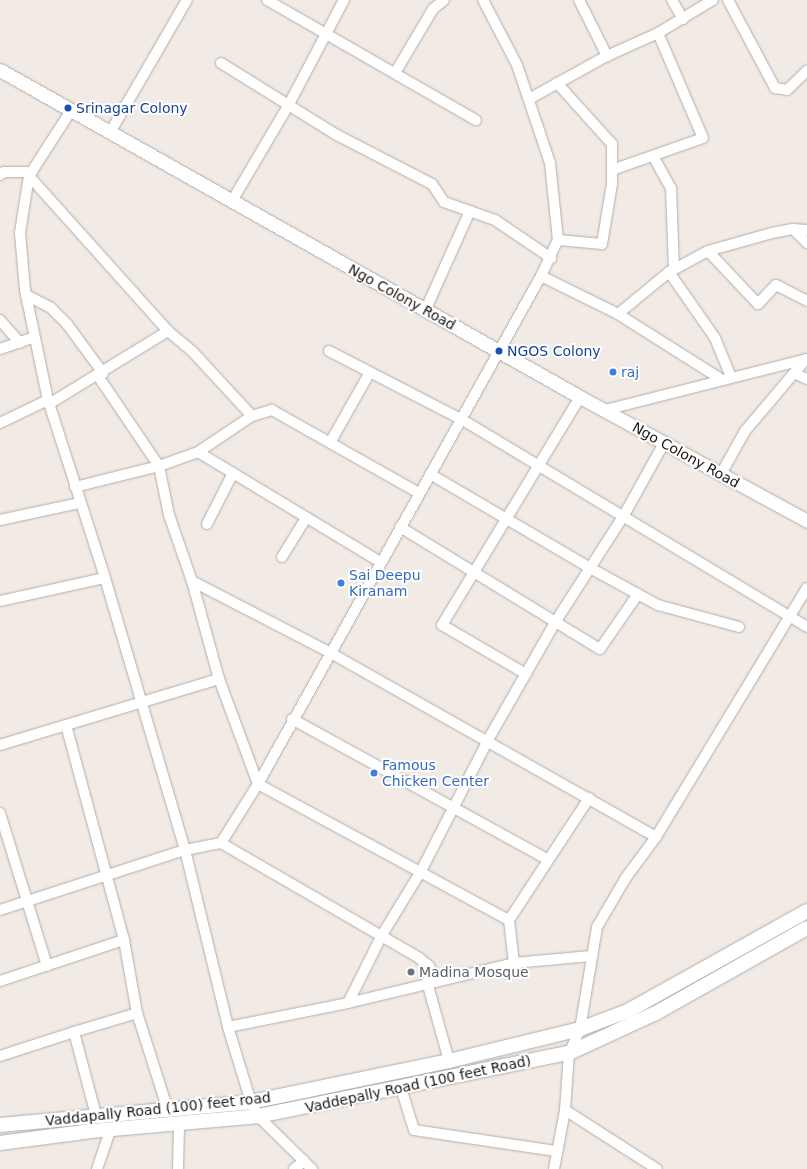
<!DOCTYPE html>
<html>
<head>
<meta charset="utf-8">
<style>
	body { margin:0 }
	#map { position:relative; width:807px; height:1169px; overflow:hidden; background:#f1eae5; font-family:"DejaVu Sans",sans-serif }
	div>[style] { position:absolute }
	.roads { filter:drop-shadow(0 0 1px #b3ada8) drop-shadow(0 0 1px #b3ada8) }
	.minor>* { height:10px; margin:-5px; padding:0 5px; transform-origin:5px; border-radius:5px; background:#fff }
	.tertiary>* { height:13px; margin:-6.5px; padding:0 6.5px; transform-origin:6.5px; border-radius:6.5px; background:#fff }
	.secondary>* { height:14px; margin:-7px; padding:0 7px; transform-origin:7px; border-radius:7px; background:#fff }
	.dots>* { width:11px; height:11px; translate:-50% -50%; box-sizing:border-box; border:2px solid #fff; border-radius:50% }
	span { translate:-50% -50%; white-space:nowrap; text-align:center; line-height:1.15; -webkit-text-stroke:4px #fff; paint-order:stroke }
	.transit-label { font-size:14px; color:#164399 }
	.left { translate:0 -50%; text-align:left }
	.street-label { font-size:14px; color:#1b1817 }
	.shop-label { font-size:14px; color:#366cbe }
	.worship-label { font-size:14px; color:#5b616d }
</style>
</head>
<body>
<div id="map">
	<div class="roads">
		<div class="minor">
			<i style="left:267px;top:0;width:241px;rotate:29.9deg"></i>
			<i style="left:579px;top:0;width:63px;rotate:63.4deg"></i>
			<i style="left:672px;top:0;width:22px;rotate:60deg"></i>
			<i style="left:728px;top:0;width:100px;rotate:61.9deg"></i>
			<i style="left:775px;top:88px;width:12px;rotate:9deg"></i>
			<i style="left:787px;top:90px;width:28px;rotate:-44deg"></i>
			<i style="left:221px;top:63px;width:134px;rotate:31.9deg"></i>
			<i style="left:335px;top:134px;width:109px;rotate:27.3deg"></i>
			<i style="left:432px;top:184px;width:22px;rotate:56deg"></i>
			<i style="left:444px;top:202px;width:54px;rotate:19.4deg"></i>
			<i style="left:495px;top:220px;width:68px;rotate:34.2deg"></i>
			<i style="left:395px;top:73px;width:74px;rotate:-59.3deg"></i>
			<i style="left:433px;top:9px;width:14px;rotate:-39deg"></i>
			<i style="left:557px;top:83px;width:82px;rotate:48deg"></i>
			<i style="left:612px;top:144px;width:40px;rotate:90deg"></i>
			<i style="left:612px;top:184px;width:61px;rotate:99.5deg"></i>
			<i style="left:602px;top:244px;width:44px;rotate:-174.8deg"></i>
			<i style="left:529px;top:99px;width:89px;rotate:-28.9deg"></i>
			<i style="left:607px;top:56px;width:56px;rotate:-24.3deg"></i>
			<i style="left:658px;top:33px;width:64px;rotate:-31deg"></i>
			<i style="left:72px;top:109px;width:80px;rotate:122.7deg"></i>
			<i style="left:29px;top:176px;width:58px;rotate:99deg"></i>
			<i style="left:20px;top:233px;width:57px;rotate:85deg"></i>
			<i style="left:25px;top:290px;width:112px;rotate:78.2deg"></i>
			<i style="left:48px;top:400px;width:187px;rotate:72.2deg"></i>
			<i style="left:105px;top:578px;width:284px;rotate:73.6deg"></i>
			<i style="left:185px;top:850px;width:182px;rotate:76.3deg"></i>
			<i style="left:228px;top:1027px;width:78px;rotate:73deg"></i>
			<i style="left:251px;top:1102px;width:16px;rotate:63deg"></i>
			<i style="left:258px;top:1116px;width:76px;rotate:44.5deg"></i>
			<i style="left:111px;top:131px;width:151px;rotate:-59.9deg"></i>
			<i style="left:653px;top:156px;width:37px;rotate:61deg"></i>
			<i style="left:671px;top:188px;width:81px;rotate:87.9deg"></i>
			<i style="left:612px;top:170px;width:96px;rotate:-19.4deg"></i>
			<i style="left:703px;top:138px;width:114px;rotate:-113.2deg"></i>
			<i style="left:0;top:175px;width:5px;rotate:-37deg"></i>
			<i style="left:4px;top:172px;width:28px"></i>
			<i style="left:29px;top:176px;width:208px;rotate:48.1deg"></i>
			<i style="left:168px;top:331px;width:31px;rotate:40deg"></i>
			<i style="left:192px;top:351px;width:88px;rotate:47.3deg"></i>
			<i style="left:232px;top:201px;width:110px;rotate:-59.5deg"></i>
			<i style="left:288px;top:106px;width:120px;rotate:-62.2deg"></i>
			<i style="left:793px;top:229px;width:20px;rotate:45deg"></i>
			<i style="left:708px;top:251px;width:73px;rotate:46.7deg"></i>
			<i style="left:758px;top:304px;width:26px;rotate:-47deg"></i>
			<i style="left:776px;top:285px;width:35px;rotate:27deg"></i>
			<i style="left:669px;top:272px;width:80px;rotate:55.1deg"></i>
			<i style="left:715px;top:338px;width:42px;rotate:67.7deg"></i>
			<i style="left:541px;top:276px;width:86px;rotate:26.3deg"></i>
			<i style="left:618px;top:314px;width:122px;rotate:32.3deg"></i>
			<i style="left:26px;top:295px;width:28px;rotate:27deg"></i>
			<i style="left:51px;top:308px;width:23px;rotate:45deg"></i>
			<i style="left:67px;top:324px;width:61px;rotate:53.7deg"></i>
			<i style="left:425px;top:311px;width:110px;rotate:-65.8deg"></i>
			<i style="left:618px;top:314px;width:66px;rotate:-39.5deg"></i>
			<i style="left:669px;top:272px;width:44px;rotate:-28.3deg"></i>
			<i style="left:708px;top:251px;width:66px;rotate:-15.7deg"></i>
			<i style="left:772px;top:233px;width:21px;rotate:-11deg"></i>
			<i style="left:793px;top:229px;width:14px;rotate:4deg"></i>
			<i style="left:0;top:320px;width:30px;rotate:49deg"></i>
			<i style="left:0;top:349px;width:36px;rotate:-19deg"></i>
			<i style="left:329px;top:351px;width:148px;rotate:27.3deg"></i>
			<i style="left:461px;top:419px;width:404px;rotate:31deg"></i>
			<i style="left:794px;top:373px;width:14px;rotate:25deg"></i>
			<i style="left:98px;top:376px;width:109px;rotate:55.9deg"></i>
			<i style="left:159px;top:466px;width:50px;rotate:78.5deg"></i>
			<i style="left:169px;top:515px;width:70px;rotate:70.8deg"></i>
			<i style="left:192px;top:581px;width:102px;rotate:74.6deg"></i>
			<i style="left:219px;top:679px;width:112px;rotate:69.6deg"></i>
			<i style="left:258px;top:784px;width:285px;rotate:28.5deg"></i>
			<i style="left:509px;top:920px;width:43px;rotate:83.4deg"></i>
			<i style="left:49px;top:404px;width:140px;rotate:-31.5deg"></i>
			<i style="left:605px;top:410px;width:208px;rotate:-14.2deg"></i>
			<i style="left:0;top:423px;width:53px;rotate:-25.6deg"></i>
			<i style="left:331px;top:441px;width:79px;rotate:-60.5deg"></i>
			<i style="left:198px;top:452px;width:65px;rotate:-33.7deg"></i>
			<i style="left:252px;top:416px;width:21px;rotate:-17deg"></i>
			<i style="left:272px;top:410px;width:169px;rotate:29.5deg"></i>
			<i style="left:430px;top:474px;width:186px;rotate:30.4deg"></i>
			<i style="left:590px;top:568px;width:77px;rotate:28.6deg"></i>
			<i style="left:658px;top:605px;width:84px;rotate:15.2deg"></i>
			<i style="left:721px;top:474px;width:49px;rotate:-60.8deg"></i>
			<i style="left:745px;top:431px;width:94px;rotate:-49.7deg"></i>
			<i style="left:75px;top:487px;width:87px;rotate:-14deg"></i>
			<i style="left:159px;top:466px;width:41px;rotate:-19.7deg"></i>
			<i style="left:198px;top:452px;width:213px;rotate:31.1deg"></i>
			<i style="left:0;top:520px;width:82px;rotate:-12deg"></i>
			<i style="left:207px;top:524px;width:57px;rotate:-63deg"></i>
			<i style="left:400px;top:527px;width:234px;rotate:31.4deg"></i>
			<i style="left:600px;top:649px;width:67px;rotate:-55.4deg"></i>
			<i style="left:282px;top:557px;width:46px;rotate:-58.4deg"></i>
			<i style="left:192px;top:581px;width:154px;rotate:27.4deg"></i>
			<i style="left:329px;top:652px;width:376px;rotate:29.5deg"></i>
			<i style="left:0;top:601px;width:107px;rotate:-12.4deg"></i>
			<i style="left:526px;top:674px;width:97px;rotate:-149.7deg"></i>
			<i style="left:442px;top:625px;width:267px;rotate:-58.8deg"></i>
			<i style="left:292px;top:719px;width:291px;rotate:28.8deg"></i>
			<i style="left:66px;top:725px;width:223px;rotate:74.9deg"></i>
			<i style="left:124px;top:940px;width:74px;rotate:79.9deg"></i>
			<i style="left:137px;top:1013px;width:102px;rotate:72.3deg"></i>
			<i style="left:0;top:745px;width:229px;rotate:-16.8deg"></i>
			<i style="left:0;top:813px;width:160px;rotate:72.9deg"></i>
			<i style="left:221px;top:843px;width:229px;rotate:30.1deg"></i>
			<i style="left:419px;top:958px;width:13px;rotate:39deg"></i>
			<i style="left:429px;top:966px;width:16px;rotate:63deg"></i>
			<i style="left:0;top:910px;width:194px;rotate:-18deg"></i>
			<i style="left:185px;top:850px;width:37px;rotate:-11deg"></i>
			<i style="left:221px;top:843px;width:70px;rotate:-57.9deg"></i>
			<i style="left:258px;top:784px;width:582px;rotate:-60.88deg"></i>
			<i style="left:541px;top:276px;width:40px;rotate:-65deg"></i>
			<i style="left:558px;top:240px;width:77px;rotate:-95.9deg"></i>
			<i style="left:550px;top:163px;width:103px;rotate:-108.6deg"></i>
			<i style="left:517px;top:65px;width:73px;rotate:-117.6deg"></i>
			<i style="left:509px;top:920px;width:146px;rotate:-56.7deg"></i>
			<i style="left:0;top:981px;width:131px;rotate:-18.3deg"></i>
			<i style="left:427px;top:982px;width:82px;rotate:74.4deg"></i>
			<i style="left:348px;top:1003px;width:76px;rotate:-63.4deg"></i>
			<i style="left:382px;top:935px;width:75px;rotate:-58.6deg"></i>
			<i style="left:421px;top:871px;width:147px;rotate:-62.9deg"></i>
			<i style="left:488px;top:740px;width:137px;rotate:-60.3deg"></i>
			<i style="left:556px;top:621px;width:126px;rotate:-57.3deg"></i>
			<i style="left:624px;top:515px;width:82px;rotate:-60.9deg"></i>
			<i style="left:228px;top:1027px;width:122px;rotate:-11.3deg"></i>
			<i style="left:348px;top:1003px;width:171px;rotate:-13.5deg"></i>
			<i style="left:514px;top:963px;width:77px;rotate:-5.2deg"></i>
			<i style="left:74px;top:1032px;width:66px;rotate:-16.8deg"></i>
			<i style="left:0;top:1056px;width:78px;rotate:-18deg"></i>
			<i style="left:74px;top:1032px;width:86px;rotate:75.2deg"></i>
			<i style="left:401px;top:1088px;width:44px;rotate:72.8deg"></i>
			<i style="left:414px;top:1130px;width:145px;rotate:8.4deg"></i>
			<i style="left:565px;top:1110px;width:109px;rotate:32.7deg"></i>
			<i style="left:97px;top:1169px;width:40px;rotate:-71.1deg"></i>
			<i style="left:178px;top:1169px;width:45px;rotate:-88.7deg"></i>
			<i style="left:294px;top:1169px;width:13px;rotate:-39deg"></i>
			<i style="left:554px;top:1169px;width:60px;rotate:-79.4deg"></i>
			<i style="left:565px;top:1110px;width:57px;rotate:-86deg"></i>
			<i style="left:569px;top:1053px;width:26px;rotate:-65deg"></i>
			<i style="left:580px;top:1029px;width:103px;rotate:-80.5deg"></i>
			<i style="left:597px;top:927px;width:56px;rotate:-59.7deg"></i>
			<i style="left:625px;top:879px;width:52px;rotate:-53.6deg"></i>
			<i style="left:656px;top:837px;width:291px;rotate:-58.8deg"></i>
		</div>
		<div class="tertiary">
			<i style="left:0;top:70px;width:666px;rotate:29.41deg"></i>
			<i style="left:580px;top:397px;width:259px;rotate:28.6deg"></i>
		</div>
		<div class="secondary">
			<i style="left:0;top:1125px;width:252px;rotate:-5.2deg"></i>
			<i style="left:251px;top:1102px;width:202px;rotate:-11.7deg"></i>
			<i style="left:449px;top:1061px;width:135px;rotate:-13.7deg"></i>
			<i style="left:580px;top:1029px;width:51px;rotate:-20.6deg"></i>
			<i style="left:628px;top:1011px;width:205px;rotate:-29.2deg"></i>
			<i style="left:0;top:1143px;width:92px;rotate:-7.5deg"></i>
			<i style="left:91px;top:1131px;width:168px;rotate:-5.1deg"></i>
			<i style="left:258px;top:1116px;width:317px;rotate:-11.5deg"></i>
			<i style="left:569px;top:1053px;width:96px;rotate:-24.7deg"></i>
			<i style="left:656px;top:1013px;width:173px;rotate:-29.4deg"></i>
		</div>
	</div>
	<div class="dots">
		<i style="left:68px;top:108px;background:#1a4fb4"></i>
		<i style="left:499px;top:351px;background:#1a4fb4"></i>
		<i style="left:613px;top:372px;background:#3f7fe0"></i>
		<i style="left:341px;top:583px;background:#3f7fe0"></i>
		<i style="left:374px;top:773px;background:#3f7fe0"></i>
		<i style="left:411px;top:972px;background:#6b7280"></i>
	</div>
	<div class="transit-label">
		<span class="left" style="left:76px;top:108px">Srinagar Colony</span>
		<span class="left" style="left:507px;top:351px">NGOS Colony</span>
	</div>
	<div class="street-label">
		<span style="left:402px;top:297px;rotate:29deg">Ngo Colony Road</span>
		<span style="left:686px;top:455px;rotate:29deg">Ngo Colony Road</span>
		<span style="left:418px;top:1084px;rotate:-12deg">Vaddepally Road (100 feet Road)</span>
		<span style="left:158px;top:1109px;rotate:-6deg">Vaddapally Road (100) feet road</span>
	</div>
	<div class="shop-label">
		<span class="left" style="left:621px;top:372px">raj</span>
		<span class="left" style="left:349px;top:583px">Sai Deepu<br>Kiranam</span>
		<span class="left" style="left:382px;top:773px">Famous<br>Chicken Center</span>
	</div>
	<div class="worship-label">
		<span class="left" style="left:419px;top:972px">Madina Mosque</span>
	</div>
</div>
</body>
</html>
